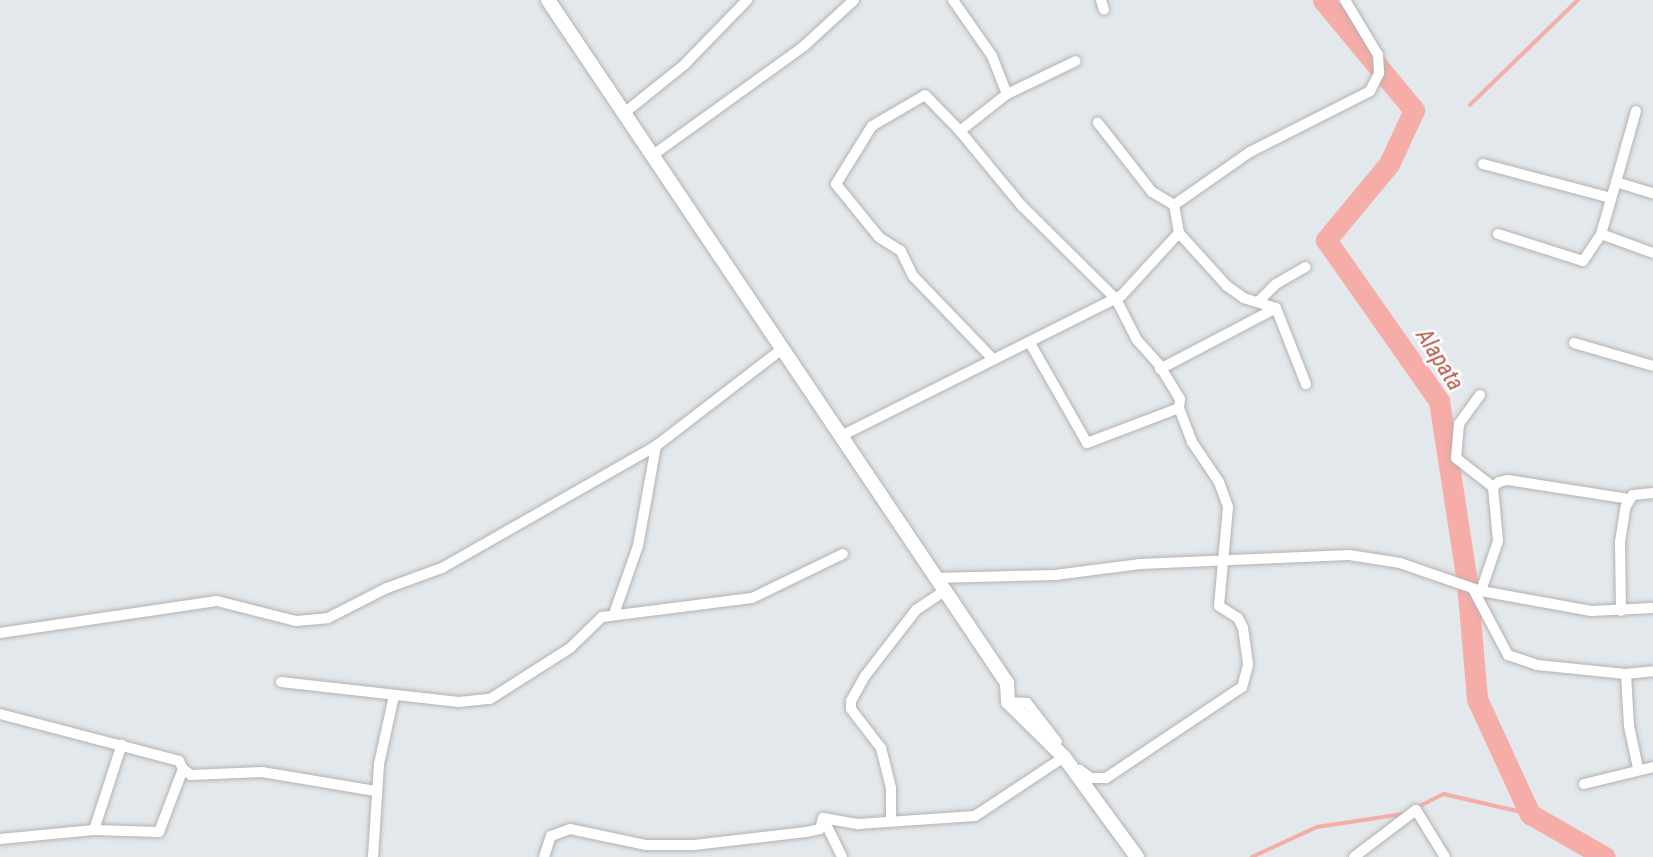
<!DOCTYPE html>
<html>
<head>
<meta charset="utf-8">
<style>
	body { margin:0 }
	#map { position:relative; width:1653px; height:857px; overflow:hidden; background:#e2e8ec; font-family:"Roboto Condensed",sans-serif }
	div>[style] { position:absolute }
	.stream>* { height:3.5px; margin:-1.75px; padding:0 1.75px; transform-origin:1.75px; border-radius:1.75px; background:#f6aca7 }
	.river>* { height:21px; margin:-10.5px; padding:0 10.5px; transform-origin:10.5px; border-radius:10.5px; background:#f6aca7 }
	.roads { filter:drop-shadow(0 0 2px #b6b1af) drop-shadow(0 0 2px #b6b1af) }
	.street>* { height:10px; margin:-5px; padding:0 5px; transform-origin:5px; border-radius:5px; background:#fff }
	.secondary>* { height:14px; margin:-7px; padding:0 7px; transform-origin:7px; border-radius:7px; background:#fff }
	span { translate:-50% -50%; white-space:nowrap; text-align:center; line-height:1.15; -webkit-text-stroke:5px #fff; paint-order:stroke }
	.water-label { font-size:23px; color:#b75c4d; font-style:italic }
</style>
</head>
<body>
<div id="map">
	<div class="stream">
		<i style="left:1470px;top:105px;width:151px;rotate:-44.2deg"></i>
		<i style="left:1416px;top:808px;width:31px;rotate:-27deg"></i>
		<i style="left:1444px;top:794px;width:88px;rotate:13.1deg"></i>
		<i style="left:1252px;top:857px;width:72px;rotate:-24.8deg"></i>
		<i style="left:1317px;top:827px;width:87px;rotate:-8.6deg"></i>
	</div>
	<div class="river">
		<i style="left:1323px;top:0;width:143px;rotate:50.4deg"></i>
		<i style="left:1414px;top:110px;width:60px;rotate:114.8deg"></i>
		<i style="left:1389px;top:164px;width:99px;rotate:129.7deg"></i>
		<i style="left:1326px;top:240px;width:197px;rotate:54.9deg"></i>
		<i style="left:1439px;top:401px;width:183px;rotate:81.2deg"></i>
		<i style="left:1467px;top:582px;width:117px;rotate:85.1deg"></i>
		<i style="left:1477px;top:699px;width:127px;rotate:65.3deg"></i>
		<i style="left:1530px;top:814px;width:86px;rotate:29.8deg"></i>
	</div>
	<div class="roads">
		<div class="street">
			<i style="left:953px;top:0;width:68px;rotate:55.1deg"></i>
			<i style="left:992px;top:56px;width:41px;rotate:68.5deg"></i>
			<i style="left:1101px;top:0;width:10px;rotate:73deg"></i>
			<i style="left:1636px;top:111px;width:74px;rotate:105.7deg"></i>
			<i style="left:1616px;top:182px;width:39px;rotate:17deg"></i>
			<i style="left:623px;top:114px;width:78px;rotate:-38.8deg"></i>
			<i style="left:684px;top:65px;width:91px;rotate:-45.9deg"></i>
			<i style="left:960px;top:131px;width:96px;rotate:50.5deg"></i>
			<i style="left:1021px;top:205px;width:134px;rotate:44.7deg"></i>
			<i style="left:1116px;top:299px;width:46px;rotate:62.9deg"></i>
			<i style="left:1137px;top:340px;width:31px;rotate:48deg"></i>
			<i style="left:1158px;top:363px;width:42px;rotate:58.6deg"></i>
			<i style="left:1180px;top:399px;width:9px;rotate:96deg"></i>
			<i style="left:1179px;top:408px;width:36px;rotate:69deg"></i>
			<i style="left:1192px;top:442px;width:48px;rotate:56deg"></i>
			<i style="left:1219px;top:482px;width:27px;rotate:70deg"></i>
			<i style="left:1228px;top:507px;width:99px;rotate:95.2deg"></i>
			<i style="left:1219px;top:606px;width:22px;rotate:32deg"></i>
			<i style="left:1238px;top:618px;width:11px;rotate:63deg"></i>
			<i style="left:1243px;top:628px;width:37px;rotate:82deg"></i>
			<i style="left:1248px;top:665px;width:23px;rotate:105deg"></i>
			<i style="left:1242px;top:687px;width:164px;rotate:146.2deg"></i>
			<i style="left:1106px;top:778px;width:15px;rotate:180deg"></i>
			<i style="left:1091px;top:778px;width:14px;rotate:-144deg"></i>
			<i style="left:653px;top:155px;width:186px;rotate:-35.8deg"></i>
			<i style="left:804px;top:46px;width:68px;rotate:-42.6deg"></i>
			<i style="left:1483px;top:164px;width:132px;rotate:14.9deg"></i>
			<i style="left:1174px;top:205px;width:93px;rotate:-34.9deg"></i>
			<i style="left:1250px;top:152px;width:135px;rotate:-26.9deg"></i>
			<i style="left:1370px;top:91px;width:20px;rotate:-63deg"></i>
			<i style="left:1379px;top:73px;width:18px;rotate:-93deg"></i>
			<i style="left:1378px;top:55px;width:64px;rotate:-121deg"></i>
			<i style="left:1498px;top:234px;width:89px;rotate:17.6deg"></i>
			<i style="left:1583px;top:261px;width:32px;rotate:-56deg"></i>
			<i style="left:1601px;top:234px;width:55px;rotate:20.1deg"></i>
			<i style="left:1601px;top:234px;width:54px;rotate:-73.9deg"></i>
			<i style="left:1258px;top:302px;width:25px;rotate:-45deg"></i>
			<i style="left:1276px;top:284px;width:34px;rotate:-30deg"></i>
			<i style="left:1276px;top:308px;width:82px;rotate:68.5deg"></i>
			<i style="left:1030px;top:343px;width:115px;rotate:60.3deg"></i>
			<i style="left:1087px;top:443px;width:98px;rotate:-20.8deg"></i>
			<i style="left:1574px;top:343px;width:82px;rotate:16.2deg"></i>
			<i style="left:991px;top:357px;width:112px;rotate:-133.9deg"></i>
			<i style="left:913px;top:276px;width:28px;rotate:-116deg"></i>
			<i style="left:901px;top:251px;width:26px;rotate:-148deg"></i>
			<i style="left:879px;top:237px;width:68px;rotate:-129.1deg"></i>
			<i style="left:836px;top:184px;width:68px;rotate:-58.2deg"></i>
			<i style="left:872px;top:126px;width:61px;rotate:-30.3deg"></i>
			<i style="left:925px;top:95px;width:50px;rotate:45.8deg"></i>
			<i style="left:960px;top:131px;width:60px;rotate:-38.2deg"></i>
			<i style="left:1007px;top:94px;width:76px;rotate:-25.6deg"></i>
			<i style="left:1160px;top:369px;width:131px;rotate:-27.7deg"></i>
			<i style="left:1276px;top:308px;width:34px;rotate:-163deg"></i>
			<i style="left:1244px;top:298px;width:21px;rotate:-145deg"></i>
			<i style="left:1227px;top:286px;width:72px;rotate:-132.2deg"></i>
			<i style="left:1480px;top:395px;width:36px;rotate:126deg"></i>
			<i style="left:1459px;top:424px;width:34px;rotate:95deg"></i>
			<i style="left:1456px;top:458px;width:47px;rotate:38.1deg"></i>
			<i style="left:843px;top:435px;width:311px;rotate:-26.6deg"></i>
			<i style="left:1121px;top:296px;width:86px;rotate:-47.4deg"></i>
			<i style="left:1179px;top:233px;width:28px;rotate:-100deg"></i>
			<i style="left:1174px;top:205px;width:26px;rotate:-149deg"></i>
			<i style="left:1152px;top:192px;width:88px;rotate:-128deg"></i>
			<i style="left:934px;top:578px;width:121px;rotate:-1.4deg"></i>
			<i style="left:1055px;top:575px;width:86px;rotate:-7.4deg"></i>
			<i style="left:1140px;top:564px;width:209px;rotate:-2.5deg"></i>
			<i style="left:1349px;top:555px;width:52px;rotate:8.9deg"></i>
			<i style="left:1400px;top:563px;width:86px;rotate:19.1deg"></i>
			<i style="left:1481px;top:591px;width:112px;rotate:10.3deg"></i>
			<i style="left:1591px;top:611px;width:62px;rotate:-2.8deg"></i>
			<i style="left:1473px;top:589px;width:75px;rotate:62.1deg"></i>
			<i style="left:1508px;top:655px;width:31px;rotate:19deg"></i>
			<i style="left:1537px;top:665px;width:89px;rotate:5.8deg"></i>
			<i style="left:1626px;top:674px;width:52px;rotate:86.7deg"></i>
			<i style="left:1629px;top:726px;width:43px;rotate:77.9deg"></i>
			<i style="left:1481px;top:591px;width:53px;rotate:-71.2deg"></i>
			<i style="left:1498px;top:541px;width:54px;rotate:-95.3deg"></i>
			<i style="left:1493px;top:487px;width:8px;rotate:-40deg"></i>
			<i style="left:1499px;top:482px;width:9px;rotate:-13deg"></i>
			<i style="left:1508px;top:480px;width:122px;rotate:8.9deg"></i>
			<i style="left:1621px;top:611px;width:69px;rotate:-90.8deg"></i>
			<i style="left:1620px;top:542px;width:36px;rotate:-81deg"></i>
			<i style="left:1626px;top:506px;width:13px;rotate:-58deg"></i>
			<i style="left:1633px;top:495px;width:20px;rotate:-6deg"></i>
			<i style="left:614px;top:614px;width:72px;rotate:-70.6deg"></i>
			<i style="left:638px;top:546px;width:102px;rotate:-79.8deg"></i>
			<i style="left:656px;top:446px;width:159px;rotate:-37.6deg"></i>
			<i style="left:0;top:633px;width:219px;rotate:-8.4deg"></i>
			<i style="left:217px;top:601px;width:81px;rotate:14.2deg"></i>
			<i style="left:296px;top:621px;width:32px;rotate:-5deg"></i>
			<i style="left:328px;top:618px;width:66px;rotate:-27deg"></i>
			<i style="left:387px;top:588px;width:59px;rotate:-20deg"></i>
			<i style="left:442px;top:568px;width:246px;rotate:-29.7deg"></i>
			<i style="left:1626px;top:674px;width:27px;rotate:-6deg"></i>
			<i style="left:281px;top:682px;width:179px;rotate:6.4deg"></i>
			<i style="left:459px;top:702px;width:31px;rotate:-6deg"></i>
			<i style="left:490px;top:699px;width:95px;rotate:-32.5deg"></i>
			<i style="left:570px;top:648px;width:45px;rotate:-44.1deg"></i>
			<i style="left:602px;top:617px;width:151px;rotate:-7.2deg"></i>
			<i style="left:752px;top:598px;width:101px;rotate:-25.8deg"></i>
			<i style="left:1008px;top:702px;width:19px;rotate:3deg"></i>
			<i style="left:1027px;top:703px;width:49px;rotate:52.4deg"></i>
			<i style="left:0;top:714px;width:185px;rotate:14.7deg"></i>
			<i style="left:179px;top:761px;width:9px;rotate:63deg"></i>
			<i style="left:183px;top:769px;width:67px;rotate:110.9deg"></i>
			<i style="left:159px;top:832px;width:65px;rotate:-178.2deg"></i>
			<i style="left:183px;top:769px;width:10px;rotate:37deg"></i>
			<i style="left:191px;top:775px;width:71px;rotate:-2.4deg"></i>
			<i style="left:262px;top:772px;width:115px;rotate:9.5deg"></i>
			<i style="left:1584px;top:784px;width:71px;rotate:-13.8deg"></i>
			<i style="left:823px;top:818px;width:43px;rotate:64deg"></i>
			<i style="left:891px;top:820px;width:32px;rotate:-90deg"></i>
			<i style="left:891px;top:788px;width:41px;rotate:-104deg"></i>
			<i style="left:881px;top:748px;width:49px;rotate:-127.6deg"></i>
			<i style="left:851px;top:709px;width:8px;rotate:-90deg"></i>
			<i style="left:851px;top:701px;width:29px;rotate:-61deg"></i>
			<i style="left:865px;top:676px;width:83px;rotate:-52.3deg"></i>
			<i style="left:916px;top:610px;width:32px;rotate:-34deg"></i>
			<i style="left:0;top:839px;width:94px;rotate:-5.5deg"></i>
			<i style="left:94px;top:830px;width:90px;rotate:-72deg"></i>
			<i style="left:373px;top:857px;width:93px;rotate:-86.3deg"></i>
			<i style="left:379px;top:764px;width:70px;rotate:-77.6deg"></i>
			<i style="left:544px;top:857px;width:22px;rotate:-72deg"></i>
			<i style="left:551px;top:836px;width:20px;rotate:-20deg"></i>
			<i style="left:570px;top:829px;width:78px;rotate:11.9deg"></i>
			<i style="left:646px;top:845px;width:48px"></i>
			<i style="left:694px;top:845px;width:113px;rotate:-6.6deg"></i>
			<i style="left:806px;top:832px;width:14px;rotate:-12deg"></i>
			<i style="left:820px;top:829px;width:11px;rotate:-75deg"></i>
			<i style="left:823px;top:818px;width:36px;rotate:10deg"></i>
			<i style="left:858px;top:824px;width:117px;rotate:-3.9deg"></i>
			<i style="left:975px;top:816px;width:107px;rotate:-33.5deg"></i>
			<i style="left:1354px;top:857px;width:78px;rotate:-37.2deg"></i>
			<i style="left:1416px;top:810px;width:55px;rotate:58.3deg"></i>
		</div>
		<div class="secondary">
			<i style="left:548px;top:0;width:823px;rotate:56.1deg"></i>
			<i style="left:1007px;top:683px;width:19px;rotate:87deg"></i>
			<i style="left:1008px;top:702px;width:78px;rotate:44.5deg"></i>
			<i style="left:1064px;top:757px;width:124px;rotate:53.9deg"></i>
		</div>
	</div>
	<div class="water-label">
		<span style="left:1439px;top:360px;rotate:58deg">Alapata</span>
	</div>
</div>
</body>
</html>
